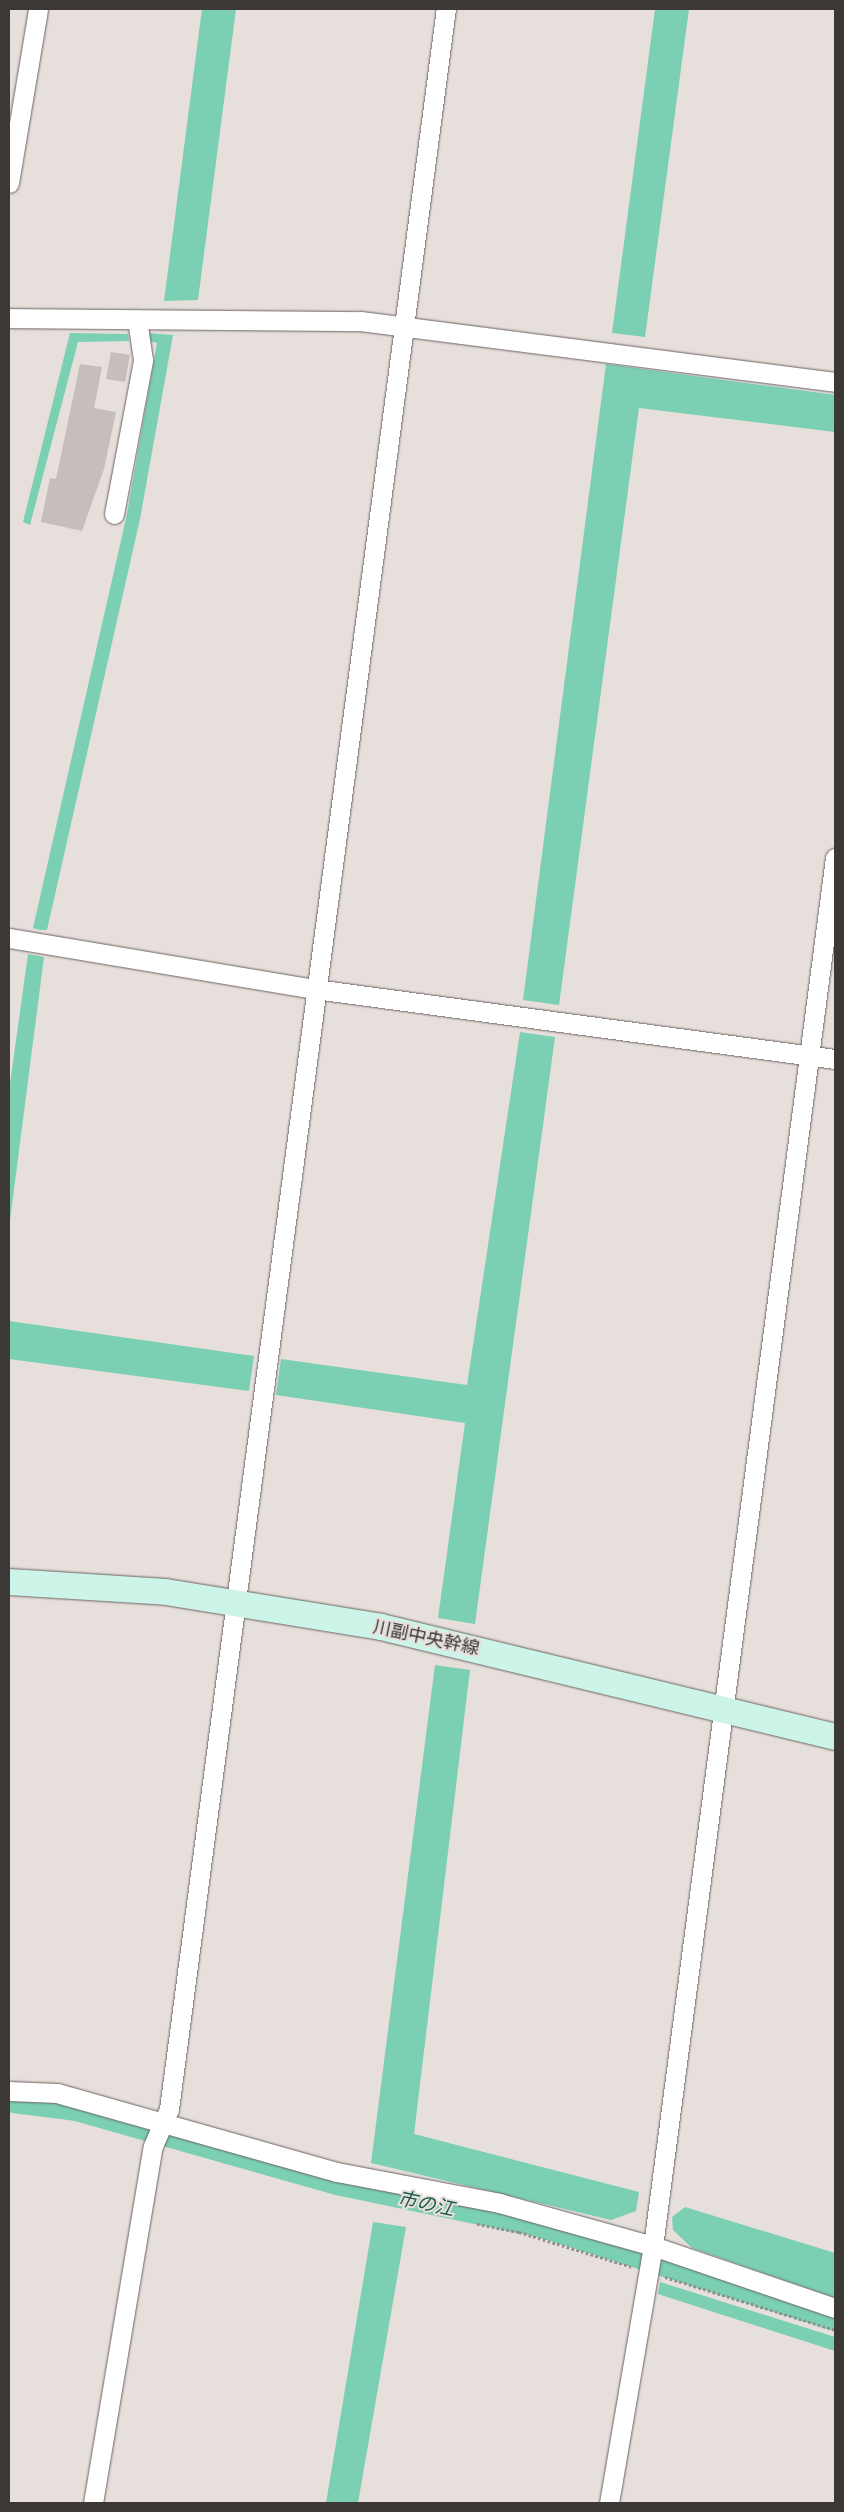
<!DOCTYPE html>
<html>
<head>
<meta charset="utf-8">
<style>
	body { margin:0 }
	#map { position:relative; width:844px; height:2512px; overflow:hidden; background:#e7dfdc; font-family:Roboto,"Noto Sans JP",sans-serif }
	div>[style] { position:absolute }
	.water>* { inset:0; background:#7bcfb2 }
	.canal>* { height:19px; margin:-9.5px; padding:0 9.5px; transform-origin:9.5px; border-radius:9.5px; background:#7bcfb2 }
	.building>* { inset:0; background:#c6bebb }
	.path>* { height:3px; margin-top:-1.5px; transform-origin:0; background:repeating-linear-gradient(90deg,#928c8a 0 2.5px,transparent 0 5px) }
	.roads { filter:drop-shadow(0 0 1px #6a6360) drop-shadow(0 0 1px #6a6360) }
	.street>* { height:19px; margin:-9.5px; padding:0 9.5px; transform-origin:9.5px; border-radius:9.5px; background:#fff }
	.secondary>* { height:26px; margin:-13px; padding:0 13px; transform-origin:13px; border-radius:13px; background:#cdf4e8 }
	span { translate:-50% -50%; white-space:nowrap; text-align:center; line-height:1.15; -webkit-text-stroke:4px #e7dfdc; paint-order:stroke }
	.street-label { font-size:18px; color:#3b3836 }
	.water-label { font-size:19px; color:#185b48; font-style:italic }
	.frame { position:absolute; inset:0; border:10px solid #3b3836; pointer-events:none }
</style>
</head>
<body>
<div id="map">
	<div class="water">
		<i style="clip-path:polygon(202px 9px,236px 9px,198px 300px,164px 301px)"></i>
		<i style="clip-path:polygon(655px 9px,689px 9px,645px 337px,612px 333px)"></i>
		<i style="clip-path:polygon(70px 333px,128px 334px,129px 341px,78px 342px,30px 525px,23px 522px)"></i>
		<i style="clip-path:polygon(147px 333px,173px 335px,140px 519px,47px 930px,40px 930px,33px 928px,127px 514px,157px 343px,146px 340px)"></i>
		<i style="clip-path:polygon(606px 364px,835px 395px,835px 432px,639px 408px,559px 1005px,523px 1000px)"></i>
		<i style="clip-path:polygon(28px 954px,44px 957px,9px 1228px,9px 1091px)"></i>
		<i style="clip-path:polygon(520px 1032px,555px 1037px,475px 1624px,438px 1618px,465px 1423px,276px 1395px,281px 1359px,467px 1385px)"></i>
		<i style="clip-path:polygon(9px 1321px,254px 1356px,249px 1391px,9px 1359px)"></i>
		<i style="clip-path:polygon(435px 1665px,470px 1670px,414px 2134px,639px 2192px,636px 2211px,611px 2220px,371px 2163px)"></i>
		<i style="clip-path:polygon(685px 2207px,835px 2253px,835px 2298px,692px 2248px,673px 2230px,672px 2217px)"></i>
		<i style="clip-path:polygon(373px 2222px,406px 2227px,358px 2503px,326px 2503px)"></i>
		<i style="clip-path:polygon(660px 2282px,835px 2337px,835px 2351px,658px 2294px)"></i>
	</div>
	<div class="canal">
		<i style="left:13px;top:2103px;width:64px;rotate:7.2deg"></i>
		<i style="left:76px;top:2111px;width:270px;rotate:15.9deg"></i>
		<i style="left:336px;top:2185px;width:209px;rotate:11.8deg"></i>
		<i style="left:541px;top:2228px;width:308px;rotate:17.6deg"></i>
	</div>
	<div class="building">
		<i style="clip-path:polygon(111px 352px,130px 355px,125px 382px,106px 379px)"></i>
		<i style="clip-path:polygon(80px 364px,102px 367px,94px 408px,116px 412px,104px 469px,82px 531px,41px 522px,50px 478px,56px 479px)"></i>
	</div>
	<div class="path">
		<i style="left:477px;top:2224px;width:43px;rotate:10.8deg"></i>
		<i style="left:519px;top:2232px;width:118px;rotate:17.2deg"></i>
		<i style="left:665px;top:2277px;width:178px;rotate:17.3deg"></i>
	</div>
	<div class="roads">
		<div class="street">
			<i style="left:9px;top:183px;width:176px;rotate:-80.5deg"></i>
			<i style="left:9px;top:318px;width:351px;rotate:0.5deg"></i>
			<i style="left:360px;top:321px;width:479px;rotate:7.3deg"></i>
			<i style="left:114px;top:514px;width:157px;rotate:-79.3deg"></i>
			<i style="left:143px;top:360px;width:41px;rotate:-98.3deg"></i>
			<i style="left:9px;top:938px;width:310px;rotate:9.5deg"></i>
			<i style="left:315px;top:989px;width:525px;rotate:7.67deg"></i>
			<i style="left:9px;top:2091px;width:48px;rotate:2.4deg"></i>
			<i style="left:57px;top:2093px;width:291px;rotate:15.8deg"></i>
			<i style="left:337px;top:2172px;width:165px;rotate:10.8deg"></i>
			<i style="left:499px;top:2203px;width:160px;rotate:15.6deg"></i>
			<i style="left:653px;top:2246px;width:192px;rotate:18.8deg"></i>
			<i style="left:93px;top:2503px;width:362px;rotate:-80.5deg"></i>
			<i style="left:153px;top:2146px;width:40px;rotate:-66.6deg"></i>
			<i style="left:169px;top:2109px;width:2118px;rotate:-82.49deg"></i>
			<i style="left:609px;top:2503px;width:261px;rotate:-80.3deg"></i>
			<i style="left:653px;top:2246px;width:1400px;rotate:-82.53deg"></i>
		</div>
		<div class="secondary">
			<i style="left:9px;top:1582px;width:157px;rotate:3.6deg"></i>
			<i style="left:166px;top:1592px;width:218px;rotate:9.2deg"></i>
			<i style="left:381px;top:1627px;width:467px;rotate:13.6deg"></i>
		</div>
	</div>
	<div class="street-label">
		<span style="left:426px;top:1638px;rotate:12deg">川副中央幹線</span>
	</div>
	<div class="water-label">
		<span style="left:426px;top:2204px;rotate:12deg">市の江</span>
	</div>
	<div class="frame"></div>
</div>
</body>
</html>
